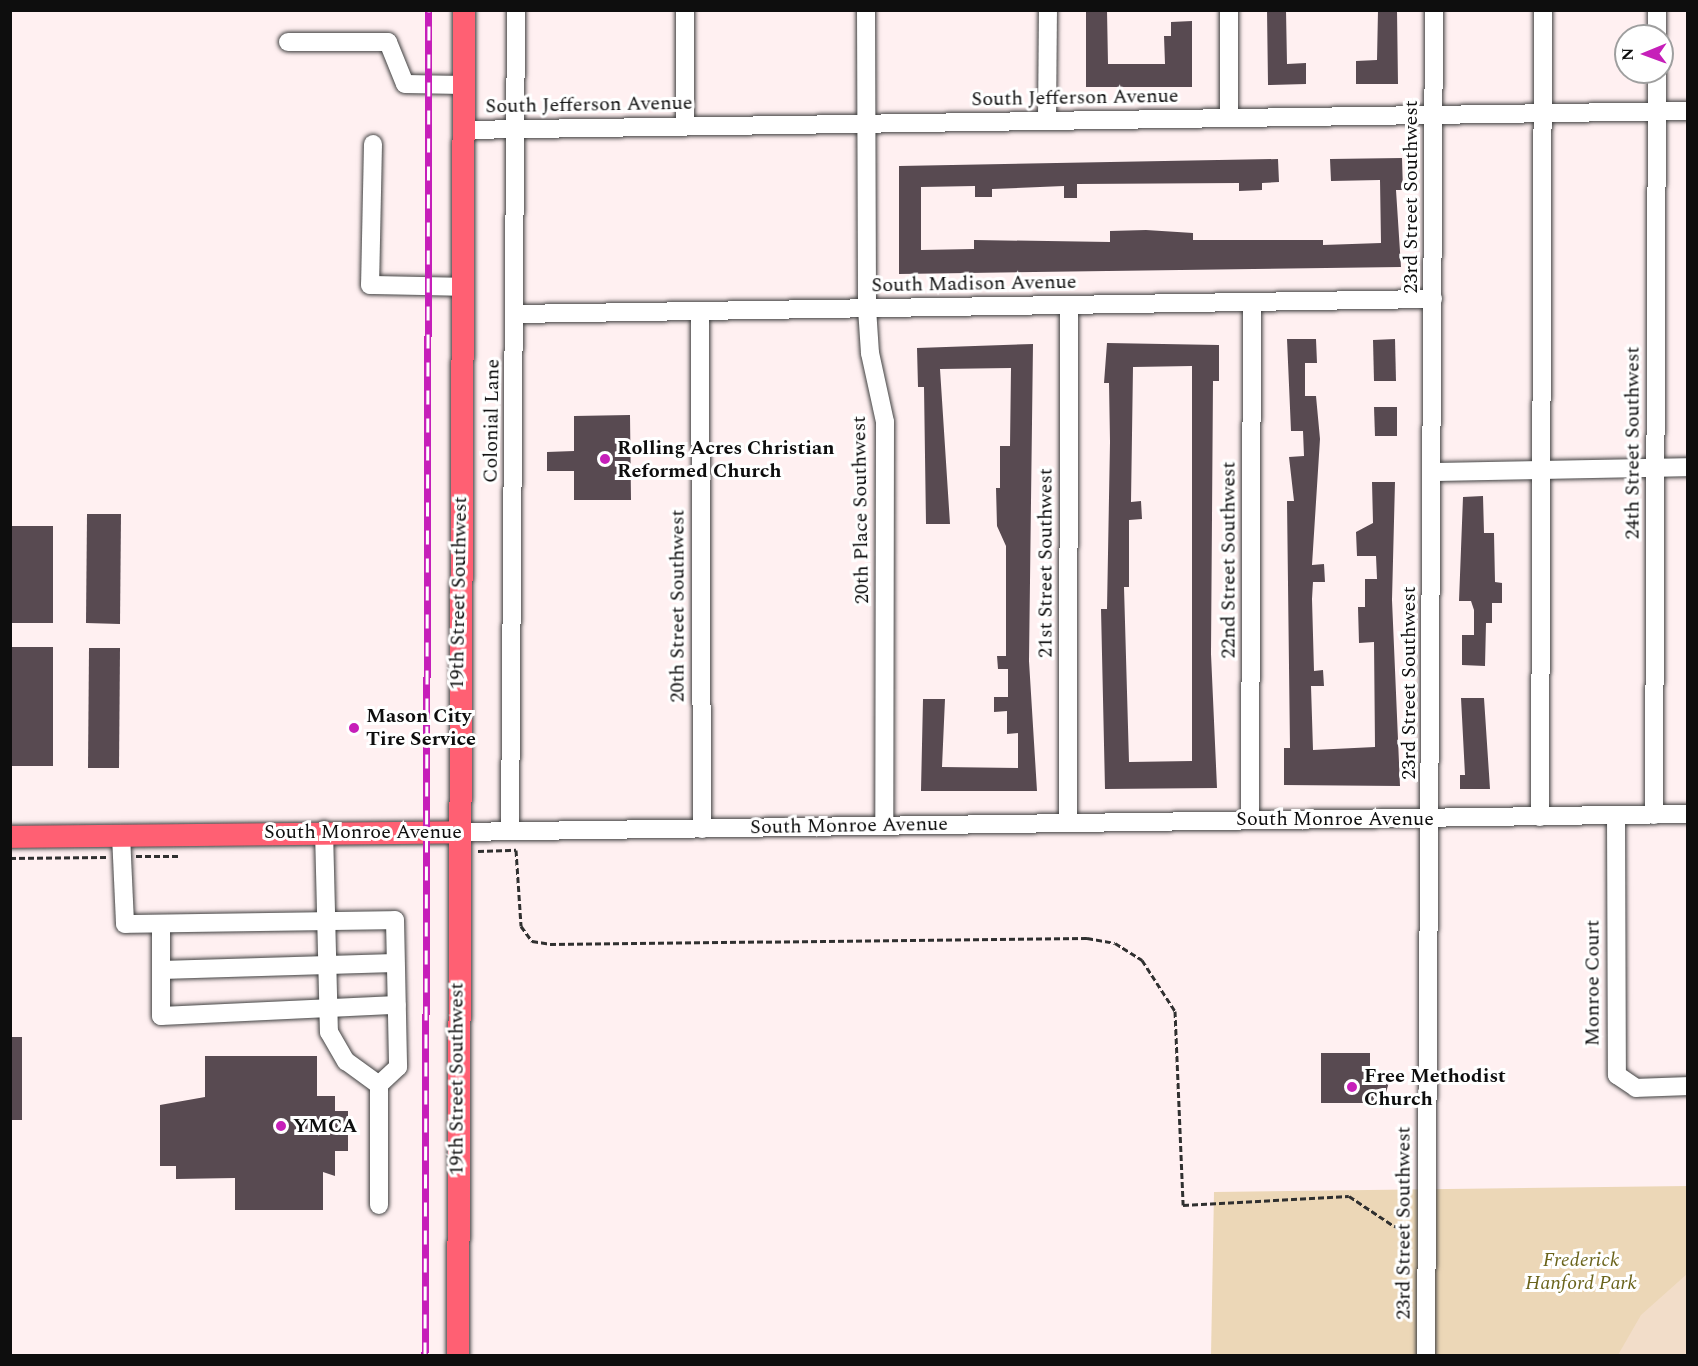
<!DOCTYPE html>
<html>
<head>
<meta charset="utf-8">
<style>
	body { margin:0 }
	#map { position:relative; width:1698px; height:1366px; overflow:hidden; background:#fff0f1; font-family:Spectral,serif }
	div>[style] { position:absolute }
	.green>* { inset:0; background:#ecd7b7 }
	.pitch>* { inset:0; background:#f2ddc9 }
	.building>* { inset:0; background:#584a51 }
	.path>* { height:3px; margin-top:-1.5px; transform-origin:0; background:repeating-linear-gradient(90deg,#303030 0 6px,transparent 0 9px) }
	.roads { filter:drop-shadow(0 0 2px #414141) drop-shadow(0 0 2px #414141) }
	.minor>* { height:18px; margin:-9px; padding:0 9px; transform-origin:9px; border-radius:9px; background:#fff }
	.major>* { height:22px; margin:-11px; padding:0 11px; transform-origin:11px; border-radius:11px; background:#ff6073 }
	.rail>* { height:7px; margin-top:-3.5px; transform-origin:0; background:repeating-linear-gradient(90deg,#fff 0 14px,#c61fb9 0 28px); box-sizing:border-box; border-block:2px solid #c61fb9 }
	.dots>* { width:16px; height:16px; translate:-50% -50%; box-sizing:border-box; border:3px solid #fff; border-radius:50% }
	span { translate:-50% -50%; white-space:nowrap; text-align:center; line-height:1.15; -webkit-text-stroke:6px #fff; paint-order:stroke }
	.street-label { font-size:20px; color:#0e0e0e }
	.poi-label { font-size:20px; color:#0e0e0e; font-weight:700 }
	.left { translate:0 -50%; text-align:left }
	.park-label { font-size:20px; color:#6a631b; font-style:italic }
	.frame { position:absolute; inset:0; border:12px solid #0e0e0e; pointer-events:none }
	.north { position:absolute; left:1614px; top:24px; width:60px; height:60px; box-sizing:border-box; background:#fff; border:2px solid #9f9f9f; border-radius:50%; rotate:269deg; font-size:16px; font-weight:700; line-height:24px; text-align:center; color:#0e0e0e }
	.north::after { content:''; display:block; margin:auto; width:21px; height:27px; background:#c61fb9; clip-path:polygon(50% 0,100% 100%,50% 72%,0 100%) }
</style>
</head>
<body>
<div id="map">
	<div class="green">
		<i style="clip-path:polygon(1687px 1186px,1687px 1355px,1211px 1356px,1214px 1192px)"></i>
	</div>
	<div class="pitch">
		<i style="clip-path:polygon(1687px 1274px,1687px 1355px,1618px 1355px,1641px 1315px)"></i>
	</div>
	<div class="building">
		<i style="clip-path:polygon(1086px 10px,1107px 10px,1108px 64px,1165px 64px,1164px 36px,1171px 36px,1171px 22px,1192px 21px,1192px 87px,1086px 87px)"></i>
		<i style="clip-path:polygon(1267px 10px,1286px 10px,1287px 64px,1306px 63px,1306px 84px,1268px 85px)"></i>
		<i style="clip-path:polygon(1378px 10px,1397px 10px,1398px 84px,1356px 84px,1356px 61px,1377px 60px)"></i>
		<i style="clip-path:polygon(1402px 158px,1403px 190px,1396px 190px,1401px 267px,899px 274px,899px 166px,1278px 159px,1279px 182px,1262px 183px,1262px 190px,1239px 191px,1239px 183px,1077px 184px,1077px 198px,1064px 198px,1064px 186px,992px 189px,992px 197px,975px 197px,975px 186px,921px 187px,921px 250px,974px 249px,974px 240px,1110px 242px,1110px 231px,1146px 230px,1193px 233px,1193px 240px,1323px 240px,1323px 245px,1381px 243px,1380px 180px,1331px 181px,1330px 159px)"></i>
		<i style="clip-path:polygon(1287px 339px,1316px 339px,1317px 363px,1305px 363px,1305px 396px,1316px 396px,1320px 439px,1312px 565px,1324px 564px,1325px 582px,1313px 582px,1312px 599px,1314px 671px,1323px 670px,1324px 686px,1311px 686px,1313px 750px,1375px 747px,1374px 642px,1359px 643px,1358px 607px,1365px 607px,1365px 579px,1377px 579px,1376px 556px,1357px 556px,1356px 532px,1373px 523px,1372px 482px,1395px 482px,1392px 600px,1400px 786px,1284px 785px,1284px 748px,1290px 748px,1287px 501px,1294px 501px,1289px 457px,1304px 456px,1303px 431px,1291px 431px)"></i>
		<i style="clip-path:polygon(1395px 339px,1396px 381px,1374px 381px,1373px 340px)"></i>
		<i style="clip-path:polygon(evenodd,1107px 343px,1219px 345px,1219px 381px,1213px 381px,1211px 654px,1217px 788px,1105px 789px,1101px 609px,1107px 609px,1110px 442px,1109px 383px,1104px 383px,1107px 343px,1192px 366px,1192px 761px,1129px 762px,1124px 587px,1129px 587px,1129px 520px,1142px 519px,1141px 501px,1131px 502px,1133px 367px,1192px 366px)"></i>
		<i style="clip-path:polygon(1033px 344px,1029px 661px,1037px 791px,921px 791px,923px 699px,945px 699px,942px 767px,1018px 768px,1018px 733px,1007px 734px,1007px 711px,994px 712px,994px 697px,1008px 697px,1008px 669px,998px 669px,997px 656px,1006px 656px,1006px 546px,997px 526px,996px 488px,1000px 488px,1000px 446px,1010px 446px,1011px 368px,940px 369px,950px 524px,926px 524px,924px 387px,918px 387px,917px 348px)"></i>
		<i style="clip-path:polygon(1374px 407px,1397px 407px,1397px 436px,1375px 436px)"></i>
		<i style="clip-path:polygon(630px 415px,631px 500px,574px 500px,574px 471px,547px 471px,547px 452px,574px 451px,574px 416px)"></i>
		<i style="clip-path:polygon(1483px 496px,1484px 533px,1494px 533px,1495px 582px,1502px 583px,1502px 603px,1492px 603px,1492px 623px,1486px 623px,1485px 666px,1462px 665px,1462px 635px,1474px 635px,1474px 610px,1471px 601px,1459px 601px,1463px 497px)"></i>
		<i style="clip-path:polygon(87px 514px,121px 514px,120px 624px,86px 623px)"></i>
		<i style="clip-path:polygon(12px 526px,53px 526px,53px 623px,12px 623px)"></i>
		<i style="clip-path:polygon(12px 647px,53px 647px,53px 766px,12px 766px)"></i>
		<i style="clip-path:polygon(89px 648px,120px 648px,119px 768px,88px 768px)"></i>
		<i style="clip-path:polygon(1461px 698px,1484px 698px,1490px 789px,1460px 789px,1460px 775px,1465px 775px)"></i>
		<i style="clip-path:polygon(10px 1037px,22px 1037px,22px 1120px,10px 1120px)"></i>
		<i style="clip-path:polygon(1321px 1053px,1370px 1053px,1370px 1072px,1381px 1072px,1389px 1082px,1383px 1103px,1321px 1103px)"></i>
		<i style="clip-path:polygon(205px 1056px,317px 1056px,317px 1096px,335px 1096px,335px 1111px,348px 1111px,348px 1151px,335px 1151px,335px 1176px,323px 1172px,323px 1210px,235px 1210px,235px 1178px,176px 1179px,176px 1166px,160px 1166px,160px 1105px,205px 1097px)"></i>
	</div>
	<div class="path">
		<i style="left:478px;top:851px;width:38px;rotate:-2deg"></i>
		<i style="left:516px;top:850px;width:76px;rotate:86.2deg"></i>
		<i style="left:521px;top:926px;width:19px;rotate:54deg"></i>
		<i style="left:532px;top:941px;width:18px;rotate:9deg"></i>
		<i style="left:550px;top:944px;width:537px;rotate:-0.64deg"></i>
		<i style="left:1087px;top:938px;width:28px;rotate:10deg"></i>
		<i style="left:1115px;top:943px;width:32px;rotate:32deg"></i>
		<i style="left:1142px;top:960px;width:61px;rotate:57.1deg"></i>
		<i style="left:1175px;top:1011px;width:194px;rotate:87.6deg"></i>
		<i style="left:1183px;top:1205px;width:166px;rotate:-3.1deg"></i>
		<i style="left:1349px;top:1196px;width:54px;rotate:33.7deg"></i>
		<i style="left:1394px;top:1226px;width:18px;rotate:9deg"></i>
		<i style="left:136px;top:856px;width:42px"></i>
		<i style="left:10px;top:858px;width:96px;rotate:-0.6deg"></i>
	</div>
	<div class="roads">
		<div class="minor">
			<i style="left:866px;top:10px;width:298px;rotate:89.8deg"></i>
			<i style="left:867px;top:308px;width:45px;rotate:86.2deg"></i>
			<i style="left:870px;top:353px;width:71px;rotate:77.7deg"></i>
			<i style="left:885px;top:422px;width:403px;rotate:90.1deg"></i>
			<i style="left:1229px;top:10px;width:108px;rotate:90deg"></i>
			<i style="left:1657px;top:36px;width:26px;rotate:-90deg"></i>
			<i style="left:288px;top:42px;width:100px"></i>
			<i style="left:388px;top:42px;width:45px;rotate:68deg"></i>
			<i style="left:405px;top:84px;width:59px;rotate:1deg"></i>
			<i style="left:1047px;top:121px;width:111px;rotate:-89.5deg"></i>
			<i style="left:685px;top:126px;width:116px;rotate:-90deg"></i>
			<i style="left:463px;top:130px;width:1225px;rotate:-0.89deg"></i>
			<i style="left:373px;top:144px;width:141px;rotate:91.2deg"></i>
			<i style="left:370px;top:285px;width:92px;rotate:1.2deg"></i>
			<i style="left:700px;top:311px;width:518px;rotate:89.78deg"></i>
			<i style="left:515px;top:314px;width:918px;rotate:-0.94deg"></i>
			<i style="left:1432px;top:472px;width:256px;rotate:-1.1deg"></i>
			<i style="left:1616px;top:815px;width:260px;rotate:89.8deg"></i>
			<i style="left:1617px;top:1075px;width:23px;rotate:34deg"></i>
			<i style="left:1636px;top:1088px;width:52px;rotate:-2.2deg"></i>
			<i style="left:1654px;top:815px;width:743px;rotate:-89.77deg"></i>
			<i style="left:1540px;top:817px;width:807px;rotate:-89.79deg"></i>
			<i style="left:1250px;top:818px;width:516px;rotate:-89.78deg"></i>
			<i style="left:1068px;top:822px;width:517px;rotate:-89.89deg"></i>
			<i style="left:324px;top:830px;width:202px;rotate:88.6deg"></i>
			<i style="left:329px;top:1032px;width:34px;rotate:60deg"></i>
			<i style="left:346px;top:1061px;width:41px;rotate:36deg"></i>
			<i style="left:510px;top:831px;width:821px;rotate:-89.58deg"></i>
			<i style="left:457px;top:832px;width:1231px;rotate:-0.84deg"></i>
			<i style="left:121px;top:835px;width:89px;rotate:87.4deg"></i>
			<i style="left:125px;top:924px;width:270px;rotate:-0.8deg"></i>
			<i style="left:395px;top:920px;width:147px;rotate:88.8deg"></i>
			<i style="left:398px;top:1067px;width:26px;rotate:137deg"></i>
			<i style="left:379px;top:1085px;width:120px;rotate:90deg"></i>
			<i style="left:161px;top:924px;width:92px;rotate:90deg"></i>
			<i style="left:161px;top:1016px;width:236px;rotate:-2.7deg"></i>
			<i style="left:161px;top:970px;width:234px;rotate:-1.7deg"></i>
			<i style="left:1426px;top:1356px;width:1346px;rotate:-89.66deg"></i>
		</div>
		<div class="major">
			<i style="left:10px;top:837px;width:447px;rotate:-0.6deg"></i>
			<i style="left:458px;top:1356px;width:1346px;rotate:-89.74deg"></i>
		</div>
	</div>
	<div class="rail">
		<i style="left:425px;top:1356px;width:1346px;rotate:-89.83deg"></i>
	</div>
	<div class="dots">
		<i style="left:605px;top:459px;background:#c61fb9"></i>
		<i style="left:354px;top:728px;background:#c61fb9"></i>
		<i style="left:1352px;top:1087px;background:#c61fb9"></i>
		<i style="left:281px;top:1126px;background:#c61fb9"></i>
	</div>
	<div class="street-label">
		<span style="left:1075px;top:98px;rotate:-1deg">South Jefferson Avenue</span>
		<span style="left:589px;top:105px;rotate:-1deg">South Jefferson Avenue</span>
		<span style="left:1411px;top:197px;rotate:-90deg">23rd Street Southwest</span>
		<span style="left:974px;top:284px;rotate:-1deg">South Madison Avenue</span>
		<span style="left:492px;top:421px;rotate:-89deg">Colonial Lane</span>
		<span style="left:1633px;top:443px;rotate:-90deg">24th Street Southwest</span>
		<span style="left:861px;top:510px;rotate:-91deg">20th Place Southwest</span>
		<span style="left:1229px;top:560px;rotate:-90deg">22nd Street Southwest</span>
		<span style="left:1046px;top:563px;rotate:-90deg">21st Street Southwest</span>
		<span style="left:459px;top:593px;rotate:-89deg">19th Street Southwest</span>
		<span style="left:678px;top:606px;rotate:-90deg">20th Street Southwest</span>
		<span style="left:1409px;top:683px;rotate:-90deg">23rd Street Southwest</span>
		<span style="left:1335px;top:819px">South Monroe Avenue</span>
		<span style="left:849px;top:826px;rotate:-1deg">South Monroe Avenue</span>
		<span style="left:363px;top:832px">South Monroe Avenue</span>
		<span style="left:1593px;top:983px;rotate:-90deg">Monroe Court</span>
		<span style="left:457px;top:1079px;rotate:-90deg">19th Street Southwest</span>
		<span style="left:1404px;top:1223px;rotate:-90deg">23rd Street Southwest</span>
	</div>
	<div class="poi-label">
		<span class="left" style="left:617px;top:460px">Rolling Acres Christian<br>Reformed Church</span>
		<span class="left" style="left:366px;top:728px">Mason City<br>Tire Service</span>
		<span class="left" style="left:1364px;top:1088px">Free Methodist<br>Church</span>
		<span class="left" style="left:293px;top:1126px">YMCA</span>
	</div>
	<div class="park-label">
		<span style="left:1581px;top:1272px">Frederick<br>Hanford Park</span>
	</div>
	<div class="frame"></div>
	<div class="north">N</div>
</div>
</body>
</html>
